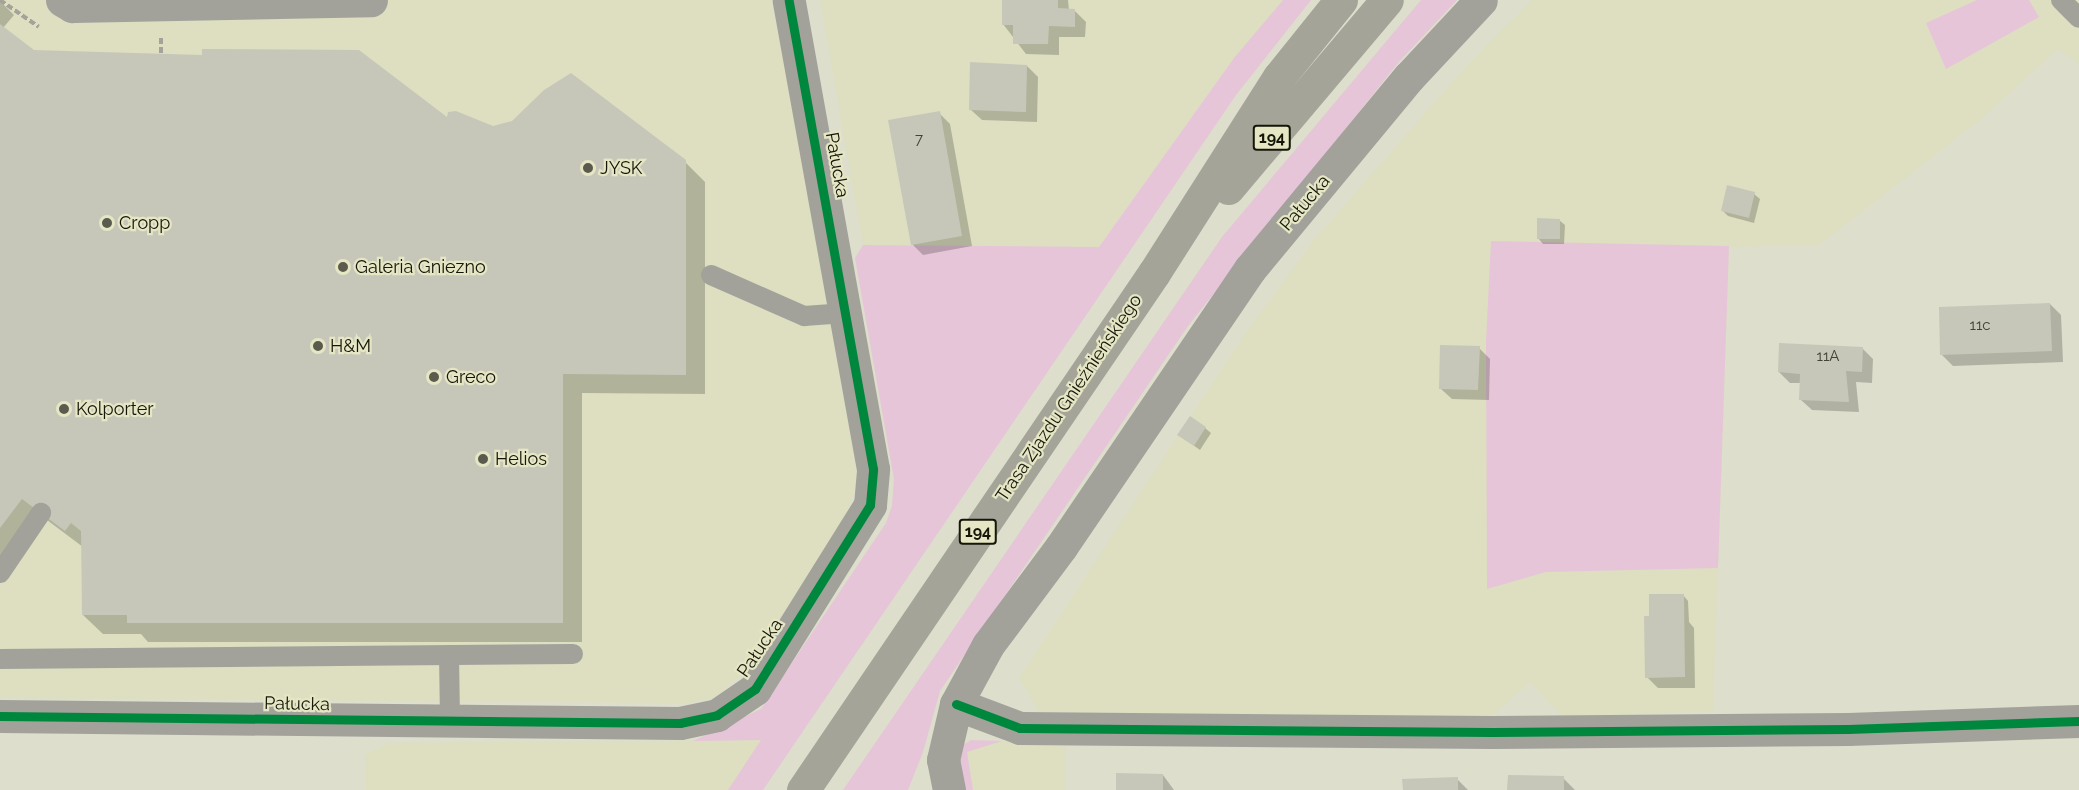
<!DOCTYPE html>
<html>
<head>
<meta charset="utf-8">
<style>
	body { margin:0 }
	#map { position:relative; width:2079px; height:790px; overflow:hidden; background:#dddecc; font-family:Raleway,sans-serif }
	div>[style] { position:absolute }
	.built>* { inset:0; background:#dddfc0 }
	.green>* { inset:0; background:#e6c5d8 }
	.shadow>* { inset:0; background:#0003 }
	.building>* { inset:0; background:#c7c7b9 }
	.path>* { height:4px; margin-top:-2px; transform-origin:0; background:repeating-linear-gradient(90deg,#a3a39a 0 6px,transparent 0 9px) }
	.lane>* { height:20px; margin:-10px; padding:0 10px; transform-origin:10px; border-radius:10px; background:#a2a29b }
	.street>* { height:33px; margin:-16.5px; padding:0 16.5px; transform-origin:16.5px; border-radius:16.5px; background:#a2a29b }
	.primary>* { height:33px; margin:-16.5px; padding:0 16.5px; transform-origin:16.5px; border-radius:16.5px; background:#a4a499 }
	.cycleway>* { height:9px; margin:-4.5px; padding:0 4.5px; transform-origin:4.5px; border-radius:4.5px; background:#00873e }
	.dots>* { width:16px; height:16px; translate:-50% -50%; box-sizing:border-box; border:3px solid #e4e6c4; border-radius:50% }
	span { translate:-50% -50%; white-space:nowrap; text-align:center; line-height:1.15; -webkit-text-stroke:4.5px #e4e6c4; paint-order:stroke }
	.number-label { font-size:15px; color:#424236 }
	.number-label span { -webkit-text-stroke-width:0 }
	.shield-label span { padding:2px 4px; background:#e4e6c4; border:2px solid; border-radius:4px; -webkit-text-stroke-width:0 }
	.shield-label { font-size:16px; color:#151509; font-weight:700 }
	.street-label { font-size:18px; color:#151509 }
	.poi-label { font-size:18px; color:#151509 }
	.left { translate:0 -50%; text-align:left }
</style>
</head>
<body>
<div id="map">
	<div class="built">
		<i style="clip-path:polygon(0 0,771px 0,805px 172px,858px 481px,844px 520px,746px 671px,715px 697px,689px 703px,0 698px)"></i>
		<i style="clip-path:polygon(820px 0,1283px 0,1234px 58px,1099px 247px,863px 245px)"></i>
		<i style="clip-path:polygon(1532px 0,1977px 0,1926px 23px,2039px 16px,2029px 0,2079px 0,2079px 63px,2058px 49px,1980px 120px,1819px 245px,1729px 247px,1713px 711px,1563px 717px,1530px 682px,1489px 719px,1039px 712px,1019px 678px,1242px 338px,1314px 240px,1460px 73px)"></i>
		<i style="clip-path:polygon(762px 740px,728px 790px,366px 790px,365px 755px,388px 743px)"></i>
		<i style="clip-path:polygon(1002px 741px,1066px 747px,1065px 790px,973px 790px,967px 752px)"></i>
	</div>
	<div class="green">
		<i style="clip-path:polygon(1283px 0,1311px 0,1236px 95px,763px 790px,728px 790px,761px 740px,693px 741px,761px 709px,886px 523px,892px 506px,894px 479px,855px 258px,863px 245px,1099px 247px,1234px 58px)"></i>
		<i style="clip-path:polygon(1421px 0,1457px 0,1398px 63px,1188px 326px,940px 691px,923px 752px,908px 790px,843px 790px,1222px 237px)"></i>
		<i style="clip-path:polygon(1977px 0,2029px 0,2039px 17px,1946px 69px,1926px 23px)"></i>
		<i style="clip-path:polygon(1491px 241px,1729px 246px,1718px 568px,1546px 572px,1487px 589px,1486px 342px)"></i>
		<i style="clip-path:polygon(971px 740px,1002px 741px,967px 752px,973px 790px,959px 790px,959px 757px,963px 745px)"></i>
	</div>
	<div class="shadow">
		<i style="clip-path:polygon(1004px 0,1068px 0,1069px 10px,1074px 10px,1086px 22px,1085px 37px,1059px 37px,1059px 55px,1026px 54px,1003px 24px)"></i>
		<i style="clip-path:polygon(0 1px,14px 15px,3px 28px,34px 51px,685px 162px,705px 182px,705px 394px,582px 393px,582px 642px,148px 642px,141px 634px,103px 634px,83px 615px,83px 547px,43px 517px,0 572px)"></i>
		<i style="clip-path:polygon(1027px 66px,1038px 77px,1037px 122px,982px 120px,970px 109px)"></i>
		<i style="clip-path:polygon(939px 113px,950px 124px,972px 246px,923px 255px,912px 244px)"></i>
		<i style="clip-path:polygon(1754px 194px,1760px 199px,1754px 223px,1728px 216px,1723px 211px)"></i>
		<i style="clip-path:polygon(1559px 220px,1565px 225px,1564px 244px,1543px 244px,1538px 238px)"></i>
		<i style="clip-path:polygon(2050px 304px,2061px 315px,2063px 362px,1953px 366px,1942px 355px)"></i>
		<i style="clip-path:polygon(1479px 348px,1490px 359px,1489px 400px,1452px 399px,1440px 388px)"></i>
		<i style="clip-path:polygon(1862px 348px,1873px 359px,1872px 383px,1856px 382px,1859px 412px,1812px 410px,1800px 399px,1801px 383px,1790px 383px,1779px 372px)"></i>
		<i style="clip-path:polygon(1205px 428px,1211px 433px,1200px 450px,1179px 435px)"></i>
		<i style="clip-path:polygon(1683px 595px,1688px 601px,1689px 622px,1694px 628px,1695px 688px,1658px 688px,1647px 677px,1653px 617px)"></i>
		<i style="clip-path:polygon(1163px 775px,1174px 790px,1117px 790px)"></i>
		<i style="clip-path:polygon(1563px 778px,1575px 790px,1509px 790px)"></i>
		<i style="clip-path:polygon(1457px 779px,1468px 790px,1404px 790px)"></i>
	</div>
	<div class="building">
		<i style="clip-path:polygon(1002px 0,1058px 0,1058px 8px,1075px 9px,1075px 27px,1049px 26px,1048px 44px,1013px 44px,1013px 25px,1002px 25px)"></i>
		<i style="clip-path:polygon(0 24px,34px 50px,202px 55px,202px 49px,359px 50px,447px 117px,448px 112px,456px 111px,493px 126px,512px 121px,544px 90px,571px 73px,686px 160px,686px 375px,563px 374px,563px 623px,127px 623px,127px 615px,82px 615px,81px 531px,71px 523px,65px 531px,22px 499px,0 528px)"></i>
		<i style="clip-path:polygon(970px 62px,1027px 65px,1026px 112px,969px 110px)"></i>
		<i style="clip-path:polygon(940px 111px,962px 236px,911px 245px,888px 120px)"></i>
		<i style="clip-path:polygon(1727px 185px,1755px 192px,1749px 218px,1721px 211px)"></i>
		<i style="clip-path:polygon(1537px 218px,1560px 219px,1560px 239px,1537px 239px)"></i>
		<i style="clip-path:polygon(2050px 303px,2052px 351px,1940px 355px,1939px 307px)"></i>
		<i style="clip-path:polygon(1779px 343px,1863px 347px,1862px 372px,1846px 371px,1849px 402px,1799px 400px,1800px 374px,1778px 372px)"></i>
		<i style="clip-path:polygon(1440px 345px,1480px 346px,1478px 390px,1439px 389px)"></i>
		<i style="clip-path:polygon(1190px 416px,1206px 427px,1194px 446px,1177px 435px)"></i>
		<i style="clip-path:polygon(1649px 594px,1684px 594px,1685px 677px,1645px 678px,1644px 616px,1649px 616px)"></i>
		<i style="clip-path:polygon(1116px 773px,1163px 774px,1163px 790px,1116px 790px)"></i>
		<i style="clip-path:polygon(1508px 775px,1564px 776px,1564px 790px,1507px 790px)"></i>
		<i style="clip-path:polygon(1458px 777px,1458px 790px,1403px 790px,1402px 779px)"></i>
	</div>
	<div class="path">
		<i style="left:0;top:0;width:47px;rotate:34.7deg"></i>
		<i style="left:161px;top:38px;width:17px;rotate:90deg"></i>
	</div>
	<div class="lane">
		<i style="left:2061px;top:0;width:25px;rotate:45deg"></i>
		<i style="left:711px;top:275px;width:102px;rotate:23.8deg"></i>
		<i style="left:804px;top:316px;width:42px;rotate:-4.1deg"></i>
		<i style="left:0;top:573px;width:73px;rotate:-55.7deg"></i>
		<i style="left:449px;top:655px;width:67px;rotate:89.1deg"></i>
		<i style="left:0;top:659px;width:573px;rotate:-0.5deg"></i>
	</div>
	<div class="street">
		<i style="left:62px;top:0;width:12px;rotate:31deg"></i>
		<i style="left:72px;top:6px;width:299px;rotate:-1.1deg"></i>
		<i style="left:956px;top:704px;width:68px;rotate:20.6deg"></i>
		<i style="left:1020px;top:728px;width:472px;rotate:0.5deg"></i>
		<i style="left:1492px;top:732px;width:356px;rotate:-0.5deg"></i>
		<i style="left:1848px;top:729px;width:231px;rotate:-2deg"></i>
		<i style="left:0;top:716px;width:680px;rotate:0.59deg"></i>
		<i style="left:680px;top:723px;width:38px;rotate:-12deg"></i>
		<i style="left:717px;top:715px;width:46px;rotate:-34.4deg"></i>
		<i style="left:755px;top:689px;width:217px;rotate:-58deg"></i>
		<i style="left:870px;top:505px;width:36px;rotate:-85deg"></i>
		<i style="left:873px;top:469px;width:476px;rotate:-100.2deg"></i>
		<i style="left:949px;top:790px;width:31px;rotate:-101deg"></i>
		<i style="left:943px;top:760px;width:57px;rotate:-76.9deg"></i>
		<i style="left:956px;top:704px;width:67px;rotate:-61.5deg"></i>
		<i style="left:988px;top:645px;width:122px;rotate:-53.3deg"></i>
		<i style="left:1061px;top:547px;width:336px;rotate:-55.8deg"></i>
		<i style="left:1250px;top:269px;width:249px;rotate:-50.4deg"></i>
		<i style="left:1409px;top:77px;width:105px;rotate:-46.9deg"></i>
	</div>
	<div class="primary">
		<i style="left:1228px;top:188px;width:246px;rotate:-49.8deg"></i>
		<i style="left:803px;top:790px;width:625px;rotate:-55.83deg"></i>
		<i style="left:1154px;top:273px;width:232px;rotate:-57.5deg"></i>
		<i style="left:1279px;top:77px;width:99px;rotate:-51.2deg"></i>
	</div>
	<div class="cycleway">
		<i style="left:956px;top:704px;width:68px;rotate:20.6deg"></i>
		<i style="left:1020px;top:728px;width:472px;rotate:0.5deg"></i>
		<i style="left:1492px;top:732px;width:356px;rotate:-0.5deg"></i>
		<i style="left:1848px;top:729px;width:231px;rotate:-2deg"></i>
		<i style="left:0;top:716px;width:680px;rotate:0.59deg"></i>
		<i style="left:680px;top:723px;width:38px;rotate:-12deg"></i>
		<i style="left:717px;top:715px;width:46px;rotate:-34.4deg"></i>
		<i style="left:755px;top:689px;width:217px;rotate:-58deg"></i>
		<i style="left:870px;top:505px;width:36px;rotate:-85deg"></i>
		<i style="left:873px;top:469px;width:476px;rotate:-100.2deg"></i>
	</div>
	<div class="dots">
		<i style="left:588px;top:168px;background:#5b5b4d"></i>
		<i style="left:107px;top:223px;background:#5b5b4d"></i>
		<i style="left:343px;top:267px;background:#5b5b4d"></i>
		<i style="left:318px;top:346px;background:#5b5b4d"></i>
		<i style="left:434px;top:377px;background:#5b5b4d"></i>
		<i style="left:64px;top:409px;background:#5b5b4d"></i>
		<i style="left:483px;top:459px;background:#5b5b4d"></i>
	</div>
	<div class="number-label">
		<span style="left:919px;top:140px">7</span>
		<span style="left:1980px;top:326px">11c</span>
		<span style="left:1828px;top:357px">11A</span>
	</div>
	<div class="shield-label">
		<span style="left:1272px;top:138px">194</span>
		<span style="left:978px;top:532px">194</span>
	</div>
	<div class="street-label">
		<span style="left:837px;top:165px;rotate:80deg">Pałucka</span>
		<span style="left:1305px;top:203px;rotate:-50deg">Pałucka</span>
		<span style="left:1069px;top:398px;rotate:-56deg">Trasa Zjazdu Gnieźnieńskiego</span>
		<span style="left:760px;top:648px;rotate:-56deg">Pałucka</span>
		<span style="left:297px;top:704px;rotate:1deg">Pałucka</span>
	</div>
	<div class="poi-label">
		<span class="left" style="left:600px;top:168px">JYSK</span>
		<span class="left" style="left:119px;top:223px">Cropp</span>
		<span class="left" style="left:355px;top:267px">Galeria Gniezno</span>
		<span class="left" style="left:330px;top:346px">H&amp;M</span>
		<span class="left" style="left:446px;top:377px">Greco</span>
		<span class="left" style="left:76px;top:409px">Kolporter</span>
		<span class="left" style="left:495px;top:459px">Helios</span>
	</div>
</div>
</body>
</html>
